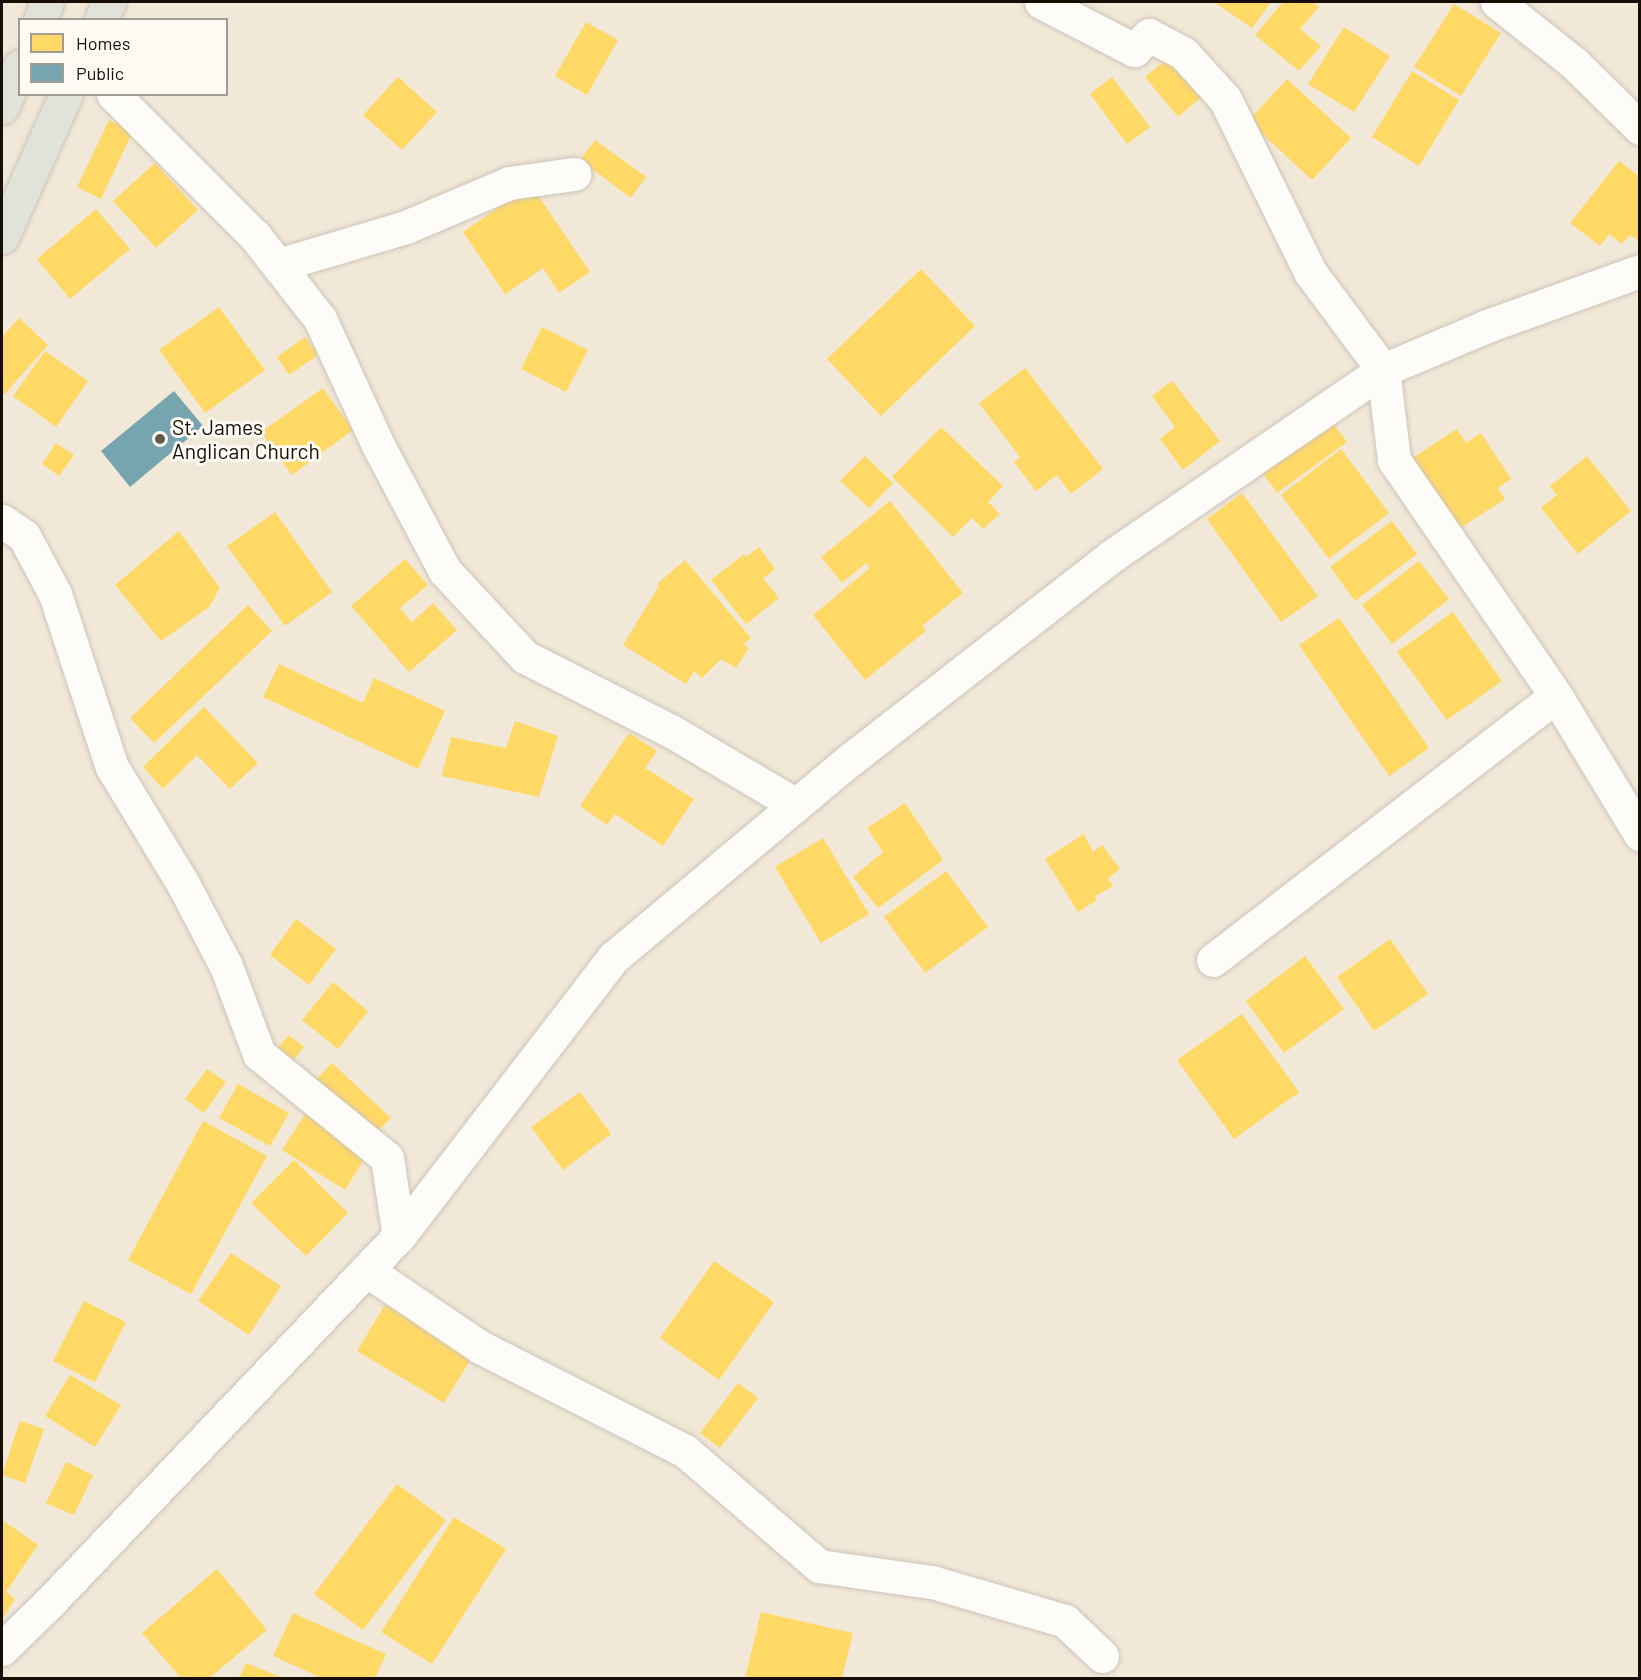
<!DOCTYPE html>
<html>
<head>
<meta charset="utf-8">
<style>
	body { margin:0 }
	#map { position:relative; width:1641px; height:1680px; overflow:hidden; background:#f2e8d8; font-family:Barlow,sans-serif }
	div>[style] { position:absolute }
	.homes>* { inset:0; background:#ffd966 }
	.public>* { inset:0; background:#76a5af }
	.roads { filter:drop-shadow(0 0 2px #ccc4b9) drop-shadow(0 0 2px #ccc4b9) }
	.minor>* { height:33px; margin:-16.5px; padding:0 16.5px; transform-origin:16.5px; border-radius:16.5px; background:#fdfcf9 }
	.major>* { height:33px; margin:-16.5px; padding:0 16.5px; transform-origin:16.5px; border-radius:16.5px; background:#e1e3db }
	.dots>* { width:16px; height:16px; translate:-50% -50%; box-sizing:border-box; border:3px solid #fdfaf4; border-radius:50% }
	span { translate:-50% -50%; white-space:nowrap; text-align:center; line-height:1.15; -webkit-text-stroke:6px #fdfaf4; paint-order:stroke }
	.poi-label { font-size:21px; color:#140e05 }
	.left { translate:0 -50%; text-align:left }
	.frame { position:absolute; inset:0; border:3px solid #140e05; pointer-events:none }
	.legend { position:absolute; left:18px; top:18px; width:210px; height:78px; box-sizing:border-box; background:#fdfaf4; border:2px solid #a09c94; margin:0; padding:8px 10px; list-style:none; font-size:18px; color:#140e05 }
	.legend li { display:flex; align-items:center; gap:12px; height:30px }
	.legend b { width:30px; border:2px solid #a09c94 }
</style>
</head>
<body>
<div id="map">
	<div class="homes">
		<i style="clip-path:polygon(1214px 2px,1271px 2px,1252px 28px)"></i>
		<i style="clip-path:polygon(1283px 2px,1313px 2px,1319px 7px,1300px 29px,1321px 46px,1299px 71px,1255px 35px)"></i>
		<i style="clip-path:polygon(1454px 4px,1501px 33px,1461px 96px,1414px 67px)"></i>
		<i style="clip-path:polygon(586px 22px,618px 40px,587px 95px,555px 76px)"></i>
		<i style="clip-path:polygon(1344px 27px,1390px 56px,1354px 112px,1308px 84px)"></i>
		<i style="clip-path:polygon(1173px 54px,1206px 93px,1178px 117px,1145px 77px)"></i>
		<i style="clip-path:polygon(1412px 71px,1459px 100px,1419px 166px,1372px 137px)"></i>
		<i style="clip-path:polygon(398px 77px,437px 112px,402px 150px,363px 115px)"></i>
		<i style="clip-path:polygon(1112px 77px,1150px 127px,1127px 144px,1090px 94px)"></i>
		<i style="clip-path:polygon(1287px 79px,1351px 138px,1312px 180px,1248px 121px)"></i>
		<i style="clip-path:polygon(109px 120px,133px 131px,101px 199px,77px 187px)"></i>
		<i style="clip-path:polygon(595px 140px,646px 177px,631px 198px,580px 160px)"></i>
		<i style="clip-path:polygon(1619px 161px,1640px 177px,1640px 242px,1630px 235px,1622px 244px,1609px 234px,1600px 246px,1570px 223px)"></i>
		<i style="clip-path:polygon(155px 163px,198px 210px,156px 248px,113px 201px)"></i>
		<i style="clip-path:polygon(531px 185px,590px 272px,559px 293px,543px 268px,505px 294px,463px 232px)"></i>
		<i style="clip-path:polygon(96px 209px,130px 249px,70px 299px,37px 259px)"></i>
		<i style="clip-path:polygon(921px 269px,975px 326px,881px 416px,827px 359px)"></i>
		<i style="clip-path:polygon(219px 307px,265px 370px,205px 413px,159px 350px)"></i>
		<i style="clip-path:polygon(19px 318px,48px 345px,4px 395px,2px 392px,2px 337px)"></i>
		<i style="clip-path:polygon(542px 327px,588px 350px,566px 392px,521px 369px)"></i>
		<i style="clip-path:polygon(305px 337px,318px 355px,289px 375px,277px 357px)"></i>
		<i style="clip-path:polygon(45px 351px,88px 381px,56px 427px,13px 396px)"></i>
		<i style="clip-path:polygon(1025px 368px,1103px 469px,1071px 494px,1057px 475px,1036px 491px,1014px 462px,1020px 457px,979px 403px)"></i>
		<i style="clip-path:polygon(1172px 381px,1220px 441px,1183px 470px,1160px 439px,1175px 427px,1152px 396px)"></i>
		<i style="clip-path:polygon(323px 388px,353px 430px,292px 475px,261px 432px)"></i>
		<i style="clip-path:polygon(1328px 416px,1347px 442px,1277px 493px,1259px 468px)"></i>
		<i style="clip-path:polygon(941px 427px,1003px 486px,988px 502px,1000px 514px,983px 529px,972px 518px,953px 537px,892px 477px)"></i>
		<i style="clip-path:polygon(1457px 429px,1466px 443px,1481px 433px,1511px 479px,1498px 488px,1505px 499px,1457px 530px,1411px 459px)"></i>
		<i style="clip-path:polygon(56px 443px,74px 455px,59px 476px,42px 464px)"></i>
		<i style="clip-path:polygon(1341px 449px,1389px 513px,1329px 559px,1281px 495px)"></i>
		<i style="clip-path:polygon(865px 456px,893px 483px,869px 508px,840px 481px)"></i>
		<i style="clip-path:polygon(1587px 456px,1631px 511px,1578px 554px,1541px 508px,1557px 495px,1550px 486px)"></i>
		<i style="clip-path:polygon(1242px 493px,1318px 596px,1281px 622px,1207px 519px)"></i>
		<i style="clip-path:polygon(890px 501px,963px 593px,922px 626px,926px 631px,865px 680px,813px 615px,870px 568px,866px 563px,842px 583px,821px 557px)"></i>
		<i style="clip-path:polygon(275px 512px,332px 592px,285px 626px,227px 546px)"></i>
		<i style="clip-path:polygon(1392px 521px,1417px 554px,1355px 601px,1330px 567px)"></i>
		<i style="clip-path:polygon(179px 531px,220px 588px,209px 607px,161px 641px,115px 585px)"></i>
		<i style="clip-path:polygon(759px 547px,775px 569px,763px 578px,779px 598px,746px 624px,711px 580px,744px 554px,746px 557px)"></i>
		<i style="clip-path:polygon(405px 559px,428px 585px,400px 608px,412px 622px,433px 603px,457px 630px,409px 672px,351px 606px)"></i>
		<i style="clip-path:polygon(685px 560px,751px 638px,743px 645px,749px 648px,736px 668px,721px 659px,702px 678px,694px 671px,686px 684px,623px 645px,659px 586px,657px 584px)"></i>
		<i style="clip-path:polygon(1419px 561px,1449px 599px,1392px 644px,1362px 605px)"></i>
		<i style="clip-path:polygon(248px 605px,272px 631px,154px 743px,130px 718px)"></i>
		<i style="clip-path:polygon(1453px 612px,1502px 681px,1447px 720px,1397px 652px)"></i>
		<i style="clip-path:polygon(1339px 618px,1429px 748px,1389px 776px,1299px 645px)"></i>
		<i style="clip-path:polygon(279px 664px,363px 703px,374px 678px,445px 711px,418px 769px,263px 697px)"></i>
		<i style="clip-path:polygon(204px 707px,258px 763px,230px 789px,197px 755px,163px 789px,143px 767px)"></i>
		<i style="clip-path:polygon(515px 721px,558px 736px,539px 797px,442px 776px,451px 737px,506px 748px)"></i>
		<i style="clip-path:polygon(629px 733px,657px 751px,645px 768px,694px 799px,663px 846px,615px 814px,607px 825px,580px 806px)"></i>
		<i style="clip-path:polygon(905px 803px,943px 860px,878px 908px,853px 877px,883px 852px,867px 828px)"></i>
		<i style="clip-path:polygon(1084px 834px,1093px 852px,1102px 845px,1120px 869px,1108px 878px,1113px 886px,1095px 896px,1097px 900px,1078px 912px,1045px 859px)"></i>
		<i style="clip-path:polygon(823px 838px,869px 914px,821px 943px,775px 867px)"></i>
		<i style="clip-path:polygon(946px 871px,988px 927px,925px 973px,884px 917px)"></i>
		<i style="clip-path:polygon(296px 919px,336px 949px,309px 985px,270px 955px)"></i>
		<i style="clip-path:polygon(1390px 939px,1428px 994px,1374px 1031px,1337px 977px)"></i>
		<i style="clip-path:polygon(1305px 956px,1344px 1009px,1284px 1053px,1246px 1001px)"></i>
		<i style="clip-path:polygon(333px 982px,368px 1011px,338px 1049px,302px 1020px)"></i>
		<i style="clip-path:polygon(1242px 1014px,1299px 1092px,1234px 1139px,1177px 1060px)"></i>
		<i style="clip-path:polygon(289px 1035px,304px 1047px,289px 1065px,274px 1052px)"></i>
		<i style="clip-path:polygon(332px 1063px,391px 1118px,369px 1140px,311px 1085px)"></i>
		<i style="clip-path:polygon(207px 1069px,226px 1082px,204px 1113px,185px 1099px)"></i>
		<i style="clip-path:polygon(238px 1084px,289px 1113px,270px 1146px,219px 1118px)"></i>
		<i style="clip-path:polygon(580px 1092px,611px 1134px,563px 1170px,531px 1127px)"></i>
		<i style="clip-path:polygon(309px 1108px,371px 1148px,345px 1190px,282px 1150px)"></i>
		<i style="clip-path:polygon(203px 1121px,267px 1156px,191px 1294px,128px 1260px)"></i>
		<i style="clip-path:polygon(294px 1160px,348px 1213px,306px 1256px,251px 1203px)"></i>
		<i style="clip-path:polygon(231px 1253px,281px 1286px,249px 1335px,198px 1301px)"></i>
		<i style="clip-path:polygon(714px 1261px,774px 1302px,719px 1380px,660px 1338px)"></i>
		<i style="clip-path:polygon(84px 1301px,126px 1322px,95px 1382px,53px 1361px)"></i>
		<i style="clip-path:polygon(385px 1305px,472px 1357px,444px 1403px,357px 1351px)"></i>
		<i style="clip-path:polygon(70px 1375px,121px 1405px,95px 1447px,45px 1416px)"></i>
		<i style="clip-path:polygon(738px 1383px,758px 1398px,720px 1448px,700px 1433px)"></i>
		<i style="clip-path:polygon(20px 1421px,44px 1429px,25px 1483px,2px 1475px)"></i>
		<i style="clip-path:polygon(66px 1462px,93px 1475px,74px 1515px,46px 1503px)"></i>
		<i style="clip-path:polygon(397px 1484px,446px 1520px,363px 1630px,314px 1594px)"></i>
		<i style="clip-path:polygon(454px 1517px,506px 1549px,432px 1664px,381px 1632px)"></i>
		<i style="clip-path:polygon(2px 1520px,38px 1545px,6px 1592px,15px 1599px,2px 1619px)"></i>
		<i style="clip-path:polygon(217px 1569px,267px 1630px,209px 1678px,181px 1678px,142px 1633px)"></i>
		<i style="clip-path:polygon(761px 1612px,853px 1633px,842px 1678px,745px 1678px)"></i>
		<i style="clip-path:polygon(293px 1613px,386px 1654px,375px 1678px,322px 1678px,273px 1656px)"></i>
		<i style="clip-path:polygon(246px 1663px,283px 1678px,239px 1678px)"></i>
	</div>
	<div class="public">
		<i style="clip-path:polygon(174px 391px,203px 426px,130px 487px,101px 451px)"></i>
	</div>
	<div class="roads">
		<div class="minor">
			<i style="left:1041px;top:2px;width:105px;rotate:27.3deg"></i>
			<i style="left:1134px;top:50px;width:21px;rotate:-45deg"></i>
			<i style="left:1149px;top:35px;width:40px;rotate:28deg"></i>
			<i style="left:1184px;top:54px;width:61px;rotate:47.7deg"></i>
			<i style="left:1225px;top:99px;width:193px;rotate:63.8deg"></i>
			<i style="left:1310px;top:272px;width:122px;rotate:53.3deg"></i>
			<i style="left:1383px;top:370px;width:91px;rotate:83deg"></i>
			<i style="left:1394px;top:460px;width:286px;rotate:55.5deg"></i>
			<i style="left:1556px;top:696px;width:162px;rotate:58.7deg"></i>
			<i style="left:1497px;top:2px;width:98px;rotate:38.4deg"></i>
			<i style="left:1574px;top:63px;width:93px;rotate:44.6deg"></i>
			<i style="left:113px;top:94px;width:201px;rotate:45deg"></i>
			<i style="left:255px;top:236px;width:105px;rotate:51.9deg"></i>
			<i style="left:320px;top:319px;width:141px;rotate:65.3deg"></i>
			<i style="left:379px;top:447px;width:140px;rotate:62deg"></i>
			<i style="left:445px;top:571px;width:117px;rotate:47.1deg"></i>
			<i style="left:525px;top:657px;width:164px;rotate:26.9deg"></i>
			<i style="left:671px;top:731px;width:145px;rotate:30.6deg"></i>
			<i style="left:278px;top:265px;width:134px;rotate:-16.5deg"></i>
			<i style="left:406px;top:227px;width:112px;rotate:-23.1deg"></i>
			<i style="left:509px;top:183px;width:66px;rotate:-7.9deg"></i>
			<i style="left:2px;top:521px;width:27px;rotate:34deg"></i>
			<i style="left:24px;top:536px;width:66px;rotate:61.9deg"></i>
			<i style="left:55px;top:594px;width:182px;rotate:71.8deg"></i>
			<i style="left:112px;top:767px;width:135px;rotate:58.7deg"></i>
			<i style="left:182px;top:882px;width:95px;rotate:62.4deg"></i>
			<i style="left:226px;top:966px;width:94px;rotate:69.4deg"></i>
			<i style="left:259px;top:1054px;width:165px;rotate:39.1deg"></i>
			<i style="left:387px;top:1158px;width:79px;rotate:81.3deg"></i>
			<i style="left:1213px;top:960px;width:433px;rotate:-37.6deg"></i>
			<i style="left:366px;top:1270px;width:138px;rotate:34deg"></i>
			<i style="left:480px;top:1347px;width:230px;rotate:26.9deg"></i>
			<i style="left:685px;top:1451px;width:177px;rotate:40.6deg"></i>
			<i style="left:819px;top:1566px;width:114px;rotate:8.1deg"></i>
			<i style="left:932px;top:1582px;width:139px;rotate:16.3deg"></i>
			<i style="left:1065px;top:1621px;width:51px;rotate:43.4deg"></i>
			<i style="left:2px;top:1649px;width:66px;rotate:-44.4deg"></i>
			<i style="left:49px;top:1603px;width:507px;rotate:-46.36deg"></i>
			<i style="left:399px;top:1236px;width:352px;rotate:-52.4deg"></i>
			<i style="left:614px;top:957px;width:309px;rotate:-39.9deg"></i>
			<i style="left:851px;top:759px;width:332px;rotate:-37.9deg"></i>
			<i style="left:1113px;top:555px;width:327px;rotate:-34.4deg"></i>
			<i style="left:1383px;top:370px;width:113px;rotate:-22.9deg"></i>
			<i style="left:1487px;top:326px;width:163px;rotate:-19.8deg"></i>
		</div>
		<div class="major">
			<i style="left:40px;top:20px;width:19px;rotate:-69deg"></i>
			<i style="left:101px;top:20px;width:20px;rotate:-66deg"></i>
			<i style="left:2px;top:107px;width:45px;rotate:-66.3deg"></i>
			<i style="left:2px;top:237px;width:157px;rotate:-65.9deg"></i>
		</div>
	</div>
	<div class="dots">
		<i style="left:160px;top:439px;background:#625a4f"></i>
	</div>
	<div class="poi-label">
		<span class="left" style="left:172px;top:439px">St. James<br>Anglican Church</span>
	</div>
	<div class="frame"></div>
	<ul class="legend">
	<li><b style="height:16px;background:#ffd966"></b>Homes</li>
	<li><b style="height:16px;background:#76a5af"></b>Public</li>
	</ul>
</div>
</body>
</html>
